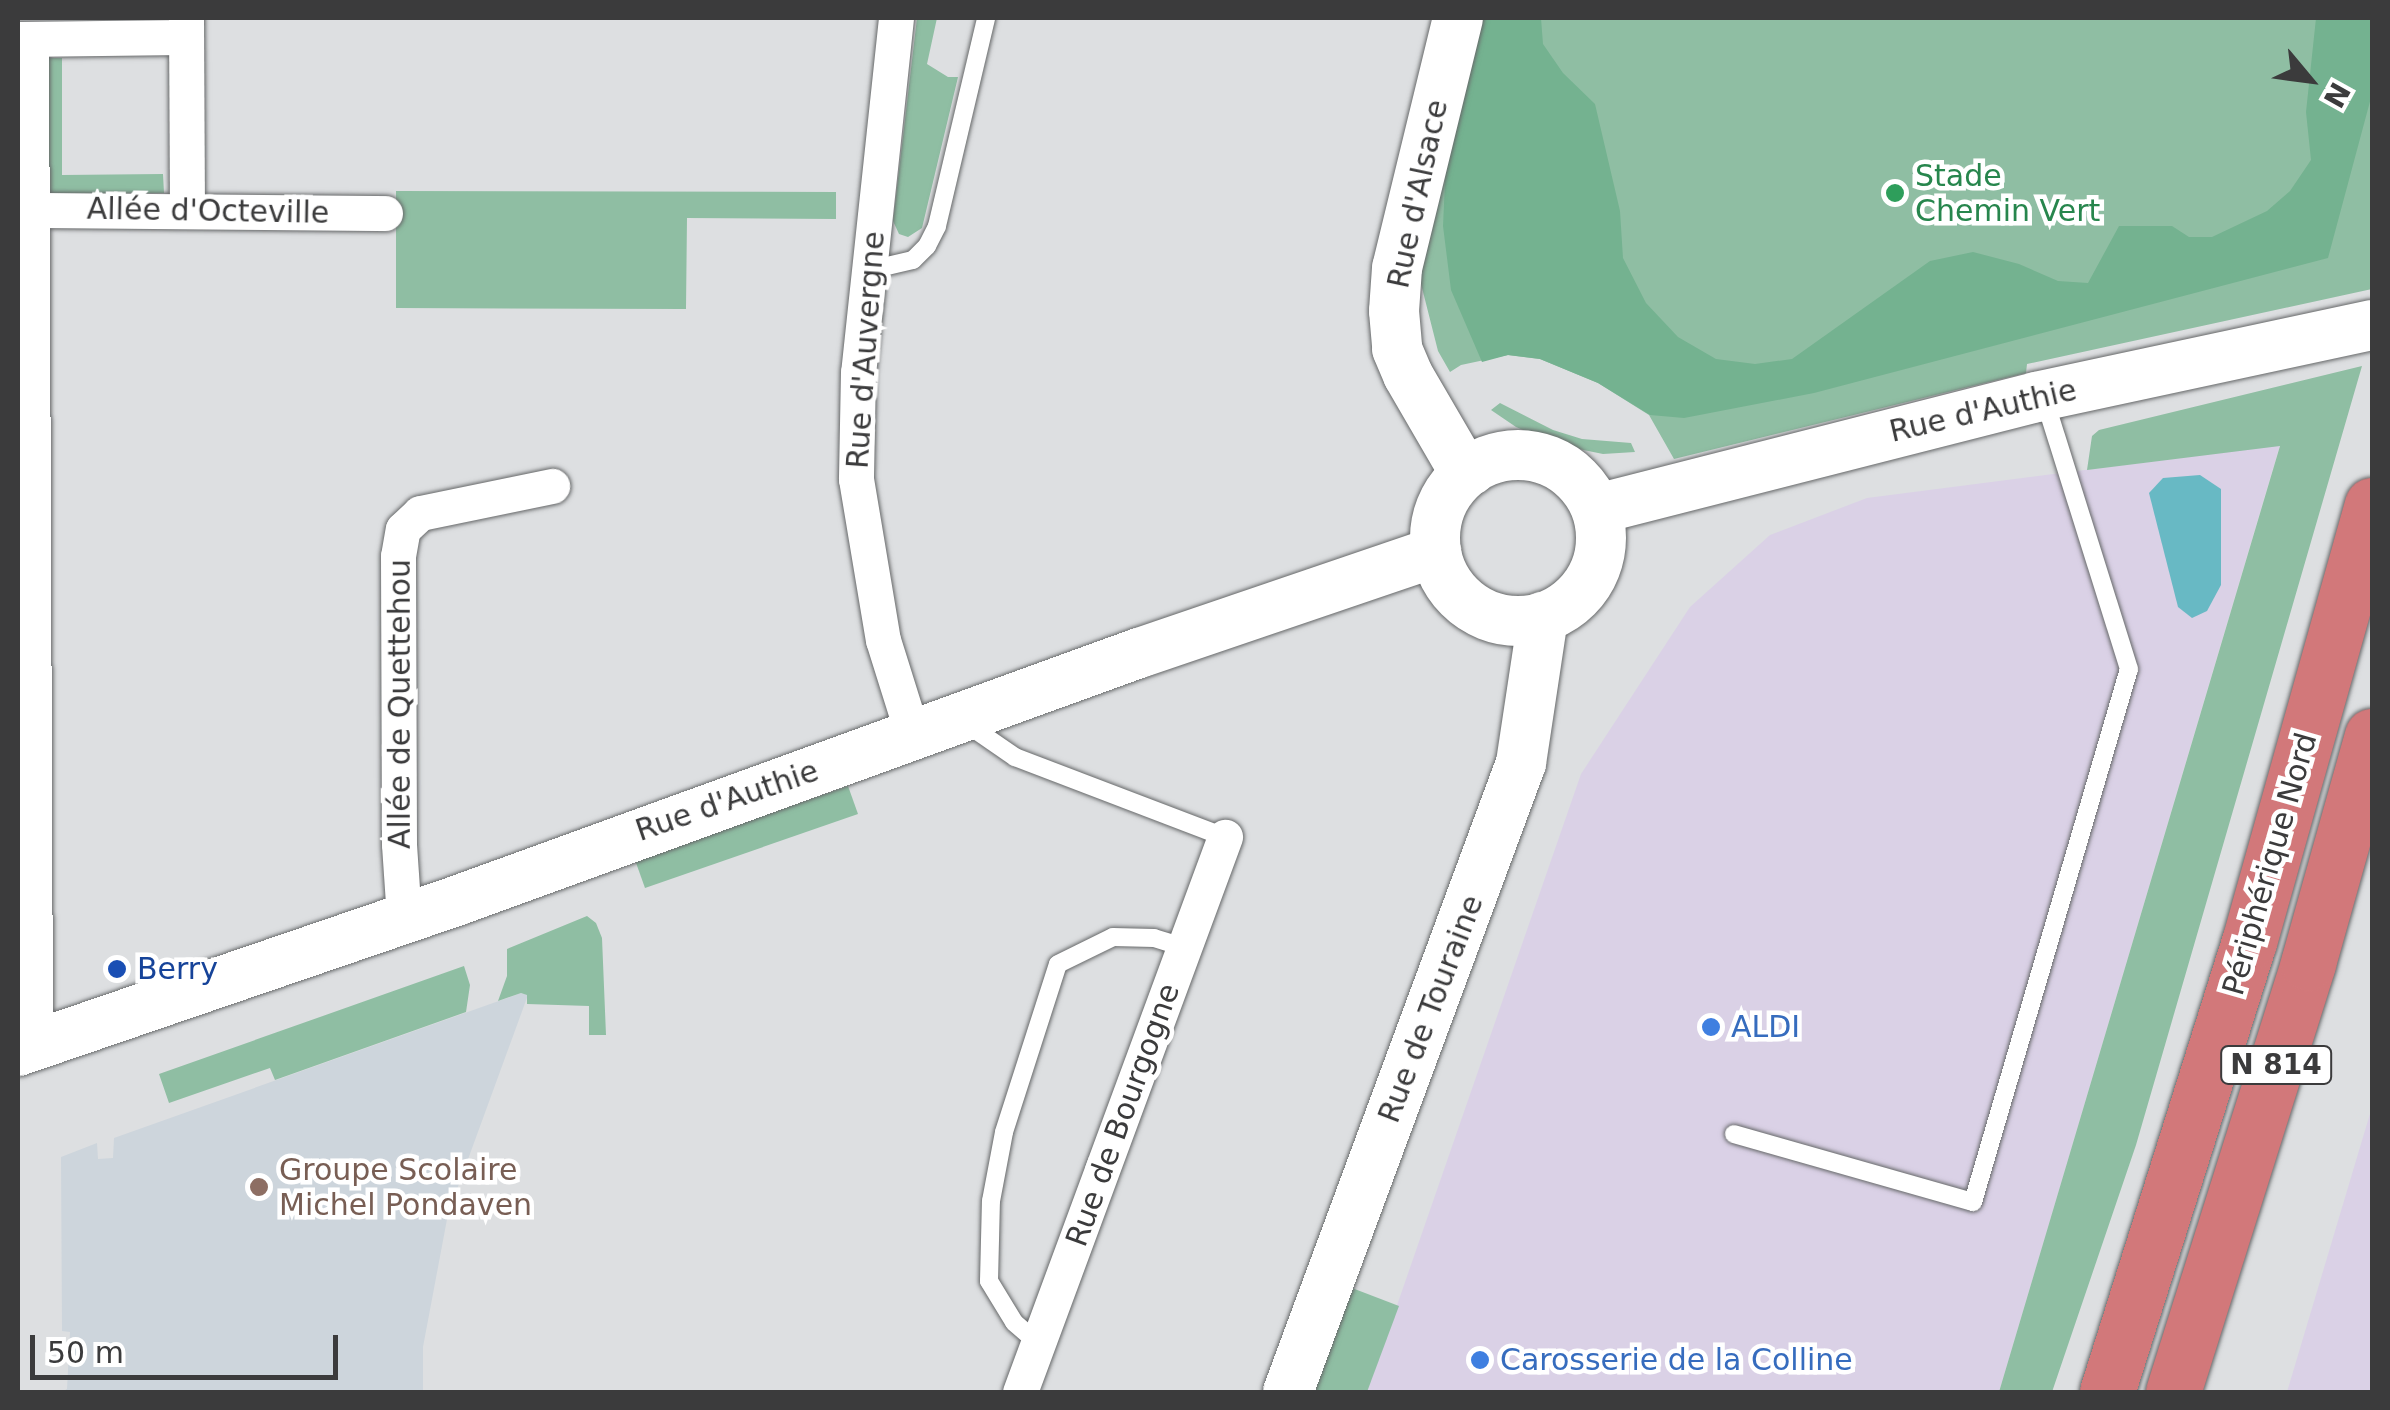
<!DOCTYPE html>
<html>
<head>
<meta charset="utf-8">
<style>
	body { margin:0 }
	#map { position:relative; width:2390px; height:1410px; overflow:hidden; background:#dddfe1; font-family:"DejaVu Sans",sans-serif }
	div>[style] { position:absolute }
	.built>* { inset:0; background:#cdd5dc }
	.industrial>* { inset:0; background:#dad1e6 }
	.green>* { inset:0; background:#8fbea3 }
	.forest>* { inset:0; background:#74b290 }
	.water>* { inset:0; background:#68b9c4 }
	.roads { filter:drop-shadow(0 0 2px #666869) drop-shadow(0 0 2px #666869) }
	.lane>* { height:18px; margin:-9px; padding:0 9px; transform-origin:9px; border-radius:9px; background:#fff }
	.street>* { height:35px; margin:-17.5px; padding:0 17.5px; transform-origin:17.5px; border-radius:17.5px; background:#fff }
	.secondary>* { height:50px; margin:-25px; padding:0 25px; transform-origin:25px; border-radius:25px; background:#fff }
	.secondary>.ring { margin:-25px; padding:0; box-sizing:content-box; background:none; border:50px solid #fff; border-radius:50% }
	.highway>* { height:55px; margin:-27.5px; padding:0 27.5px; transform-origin:27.5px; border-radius:27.5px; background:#d2787a }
	.dots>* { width:28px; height:28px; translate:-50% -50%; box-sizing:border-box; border:5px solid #fff; border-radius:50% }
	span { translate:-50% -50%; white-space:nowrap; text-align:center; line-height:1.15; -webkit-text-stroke:9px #fff; paint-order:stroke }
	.shield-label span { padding:2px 8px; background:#fff; border:2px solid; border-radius:8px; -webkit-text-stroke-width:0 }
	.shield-label { font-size:28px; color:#3b3b3c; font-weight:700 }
	.leisure-label { font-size:30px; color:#27864d }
	.left { translate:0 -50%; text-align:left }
	.street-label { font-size:30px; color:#3b3b3c }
	.transit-label { font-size:30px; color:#164399 }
	.shop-label { font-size:30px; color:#366cbe }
	.education-label { font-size:30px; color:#785e54 }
	.frame { position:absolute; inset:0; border:20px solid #3b3b3c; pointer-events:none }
	.north { position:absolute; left:2260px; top:30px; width:100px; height:100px; -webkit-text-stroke:8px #fff; paint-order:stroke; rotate:119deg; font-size:28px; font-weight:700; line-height:40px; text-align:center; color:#3b3b3c }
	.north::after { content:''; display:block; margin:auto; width:35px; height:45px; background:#3b3b3c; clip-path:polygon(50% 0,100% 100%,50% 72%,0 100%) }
	.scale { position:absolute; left:30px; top:1335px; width:308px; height:45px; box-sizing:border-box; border:5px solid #3b3b3c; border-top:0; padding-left:12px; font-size:30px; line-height:35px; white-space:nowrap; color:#3b3b3c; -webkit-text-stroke:8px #fff; paint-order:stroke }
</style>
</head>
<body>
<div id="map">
	<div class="built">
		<i style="clip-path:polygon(521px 993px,528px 995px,448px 1214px,423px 1347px,423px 1392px,62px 1392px,67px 1389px,70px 1332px,62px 1331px,61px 1157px,97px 1143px,98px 1159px,113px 1158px,114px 1138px)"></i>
	</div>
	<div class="industrial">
		<i style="clip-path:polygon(2280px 445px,1999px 1392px,1367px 1392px,1581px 774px,1690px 607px,1770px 535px,1867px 498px)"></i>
		<i style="clip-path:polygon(2372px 1107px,2372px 1392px,2287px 1392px)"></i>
	</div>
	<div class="green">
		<i style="clip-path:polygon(917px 18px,937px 18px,927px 64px,948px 77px,958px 77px,922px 228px,908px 237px,899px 234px,893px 221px)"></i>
		<i style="clip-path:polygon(1479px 18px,2372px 18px,2372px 289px,2027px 364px,2026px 373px,1674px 459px,1649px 415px,1598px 383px,1540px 359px,1508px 355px,1461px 365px,1450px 372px,1438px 351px,1420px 280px,1428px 227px)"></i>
		<i style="clip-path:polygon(43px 58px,62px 58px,62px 175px,163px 174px,164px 193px,44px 194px)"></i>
		<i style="clip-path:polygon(396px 191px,836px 192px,836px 219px,687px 218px,686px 309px,396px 308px)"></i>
		<i style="clip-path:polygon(2362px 366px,2136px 1145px,2052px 1392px,1999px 1392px,2280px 446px,2087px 470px,2092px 436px,2099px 430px)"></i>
		<i style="clip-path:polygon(1500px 403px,1553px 430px,1582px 439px,1631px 443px,1635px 452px,1603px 454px,1559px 445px,1516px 427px,1491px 410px)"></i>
		<i style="clip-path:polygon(848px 786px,858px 814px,645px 888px,635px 860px)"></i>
		<i style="clip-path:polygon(587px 916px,596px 923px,602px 938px,606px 1035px,589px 1035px,589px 1006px,527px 1004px,527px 995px,521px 993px,498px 1001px,507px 976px,507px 949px)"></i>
		<i style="clip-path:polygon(464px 966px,470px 985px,466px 1012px,275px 1080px,270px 1068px,169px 1103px,159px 1074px)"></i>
		<i style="clip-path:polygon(1352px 1288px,1399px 1306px,1367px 1392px,1314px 1392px)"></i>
	</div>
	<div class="forest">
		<i style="clip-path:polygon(1479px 18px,1541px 18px,1543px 44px,1563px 73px,1595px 104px,1620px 211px,1623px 258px,1646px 303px,1678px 337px,1716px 359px,1755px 364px,1792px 359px,1930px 261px,1973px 252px,2019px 264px,2058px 281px,2088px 283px,2119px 226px,2172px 226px,2189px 237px,2212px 237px,2267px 211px,2290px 191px,2311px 160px,2306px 112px,2316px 18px,2372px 18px,2372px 94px,2328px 258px,1814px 393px,1684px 418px,1650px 415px,1598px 383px,1540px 359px,1508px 355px,1482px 362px,1451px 290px,1443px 226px,1446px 160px)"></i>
	</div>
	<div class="water">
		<i style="clip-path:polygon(2200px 475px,2221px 489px,2221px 585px,2207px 611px,2192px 618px,2178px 607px,2149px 493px,2163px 478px)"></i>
	</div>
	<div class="roads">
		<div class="lane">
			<i style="left:870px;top:270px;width:44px;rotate:-13.1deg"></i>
			<i style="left:913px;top:260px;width:20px;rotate:-45deg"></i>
			<i style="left:927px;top:246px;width:22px;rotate:-63deg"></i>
			<i style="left:937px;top:226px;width:214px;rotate:-76.7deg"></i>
			<i style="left:964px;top:722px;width:62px;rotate:34.5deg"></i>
			<i style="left:1015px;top:757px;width:225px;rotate:20.9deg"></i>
			<i style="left:1734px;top:1134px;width:248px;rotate:15.9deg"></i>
			<i style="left:1973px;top:1202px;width:555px;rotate:-73.69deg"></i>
			<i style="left:2129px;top:669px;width:285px;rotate:-107.4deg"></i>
			<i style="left:1039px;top:1344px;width:33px;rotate:-139deg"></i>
			<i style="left:1014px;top:1322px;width:48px;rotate:-121.4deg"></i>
			<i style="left:989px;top:1281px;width:80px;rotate:-88.6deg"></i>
			<i style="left:991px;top:1201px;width:70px;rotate:-79.3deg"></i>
			<i style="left:1004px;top:1132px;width:176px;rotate:-72.2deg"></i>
			<i style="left:1058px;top:964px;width:61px;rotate:-26.1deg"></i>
			<i style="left:1113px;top:937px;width:41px;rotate:1.4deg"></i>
			<i style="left:1154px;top:938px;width:31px;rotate:17deg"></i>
		</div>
		<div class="street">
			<i style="left:186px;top:18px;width:190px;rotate:89.7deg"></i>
			<i style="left:896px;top:18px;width:356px;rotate:96.1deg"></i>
			<i style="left:858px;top:372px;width:107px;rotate:91.1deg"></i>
			<i style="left:856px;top:479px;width:163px;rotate:80.5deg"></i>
			<i style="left:883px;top:640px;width:101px;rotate:72.6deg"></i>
			<i style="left:18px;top:39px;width:168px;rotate:-0.7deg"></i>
			<i style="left:31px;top:39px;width:1006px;rotate:89.77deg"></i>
			<i style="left:31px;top:210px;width:354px;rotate:0.5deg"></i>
			<i style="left:404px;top:918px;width:74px;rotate:-93.9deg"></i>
			<i style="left:399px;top:844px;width:288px;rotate:-90.2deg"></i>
			<i style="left:398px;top:556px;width:27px;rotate:-80deg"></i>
			<i style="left:403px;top:529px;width:23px;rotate:-43deg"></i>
			<i style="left:420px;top:513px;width:135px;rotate:-11.6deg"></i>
			<i style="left:1020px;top:1392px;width:592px;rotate:-69.73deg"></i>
		</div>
		<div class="secondary">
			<i style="left:1458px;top:18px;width:257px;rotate:103.7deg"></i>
			<i style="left:1397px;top:268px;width:43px;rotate:94deg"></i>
			<i style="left:1394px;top:311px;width:38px;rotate:85deg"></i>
			<i style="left:1397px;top:349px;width:28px;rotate:67deg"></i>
			<i style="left:1408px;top:375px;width:99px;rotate:59.8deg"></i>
			<i style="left:1458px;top:461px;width:16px;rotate:35deg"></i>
			<i class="ring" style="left:1435px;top:455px;width:116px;height:116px"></i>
			<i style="left:1597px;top:509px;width:453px;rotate:-14.3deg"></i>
			<i style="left:2036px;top:397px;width:344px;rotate:-12.1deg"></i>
			<i style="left:18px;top:1051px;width:463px;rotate:-18.9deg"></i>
			<i style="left:456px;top:901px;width:727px;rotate:-19.96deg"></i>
			<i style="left:1139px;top:653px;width:314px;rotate:-18.8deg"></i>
			<i style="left:1288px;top:1392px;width:671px;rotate:-69.67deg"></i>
			<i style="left:1521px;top:763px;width:148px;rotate:-81.4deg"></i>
		</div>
		<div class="highway">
			<i style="left:2107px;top:1392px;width:472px;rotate:-72.5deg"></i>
			<i style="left:2249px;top:942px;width:454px;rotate:-74.3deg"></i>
			<i style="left:2173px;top:1392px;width:450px;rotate:-72.5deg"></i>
			<i style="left:2308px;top:963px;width:236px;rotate:-74.3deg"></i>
		</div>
	</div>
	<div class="dots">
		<i style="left:1895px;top:193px;background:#2e9e5b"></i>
		<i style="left:117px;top:969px;background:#1a4fb4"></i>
		<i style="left:1711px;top:1027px;background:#3f7fe0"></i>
		<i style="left:259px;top:1187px;background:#8d6e63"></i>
		<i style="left:1480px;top:1360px;background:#3f7fe0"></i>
	</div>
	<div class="shield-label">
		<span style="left:2276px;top:1065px">N 814</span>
	</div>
	<div class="leisure-label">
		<span class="left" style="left:1915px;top:193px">Stade<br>Chemin Vert</span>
	</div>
	<div class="street-label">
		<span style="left:1418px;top:194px;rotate:-78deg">Rue d'Alsace</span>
		<span style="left:208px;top:211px;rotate:1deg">Allée d'Octeville</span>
		<span style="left:866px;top:350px;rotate:-86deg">Rue d'Auvergne</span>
		<span style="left:1983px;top:411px;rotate:-13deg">Rue d'Authie</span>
		<span style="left:400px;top:704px;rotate:-90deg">Allée de Quettehou</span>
		<span style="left:727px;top:801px;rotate:-19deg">Rue d'Authie</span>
		<span style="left:2270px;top:864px;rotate:-74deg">Périphérique Nord</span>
		<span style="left:1431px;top:1009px;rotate:-69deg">Rue de Touraine</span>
		<span style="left:1123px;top:1115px;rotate:-70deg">Rue de Bourgogne</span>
	</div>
	<div class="transit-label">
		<span class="left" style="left:137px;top:969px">Berry</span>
	</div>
	<div class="shop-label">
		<span class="left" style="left:1731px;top:1027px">ALDI</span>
		<span class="left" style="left:1500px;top:1360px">Carosserie de la Colline</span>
	</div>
	<div class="education-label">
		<span class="left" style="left:279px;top:1187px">Groupe Scolaire<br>Michel Pondaven</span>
	</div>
	<div class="frame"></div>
	<div class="north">N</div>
	<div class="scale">50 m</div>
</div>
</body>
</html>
